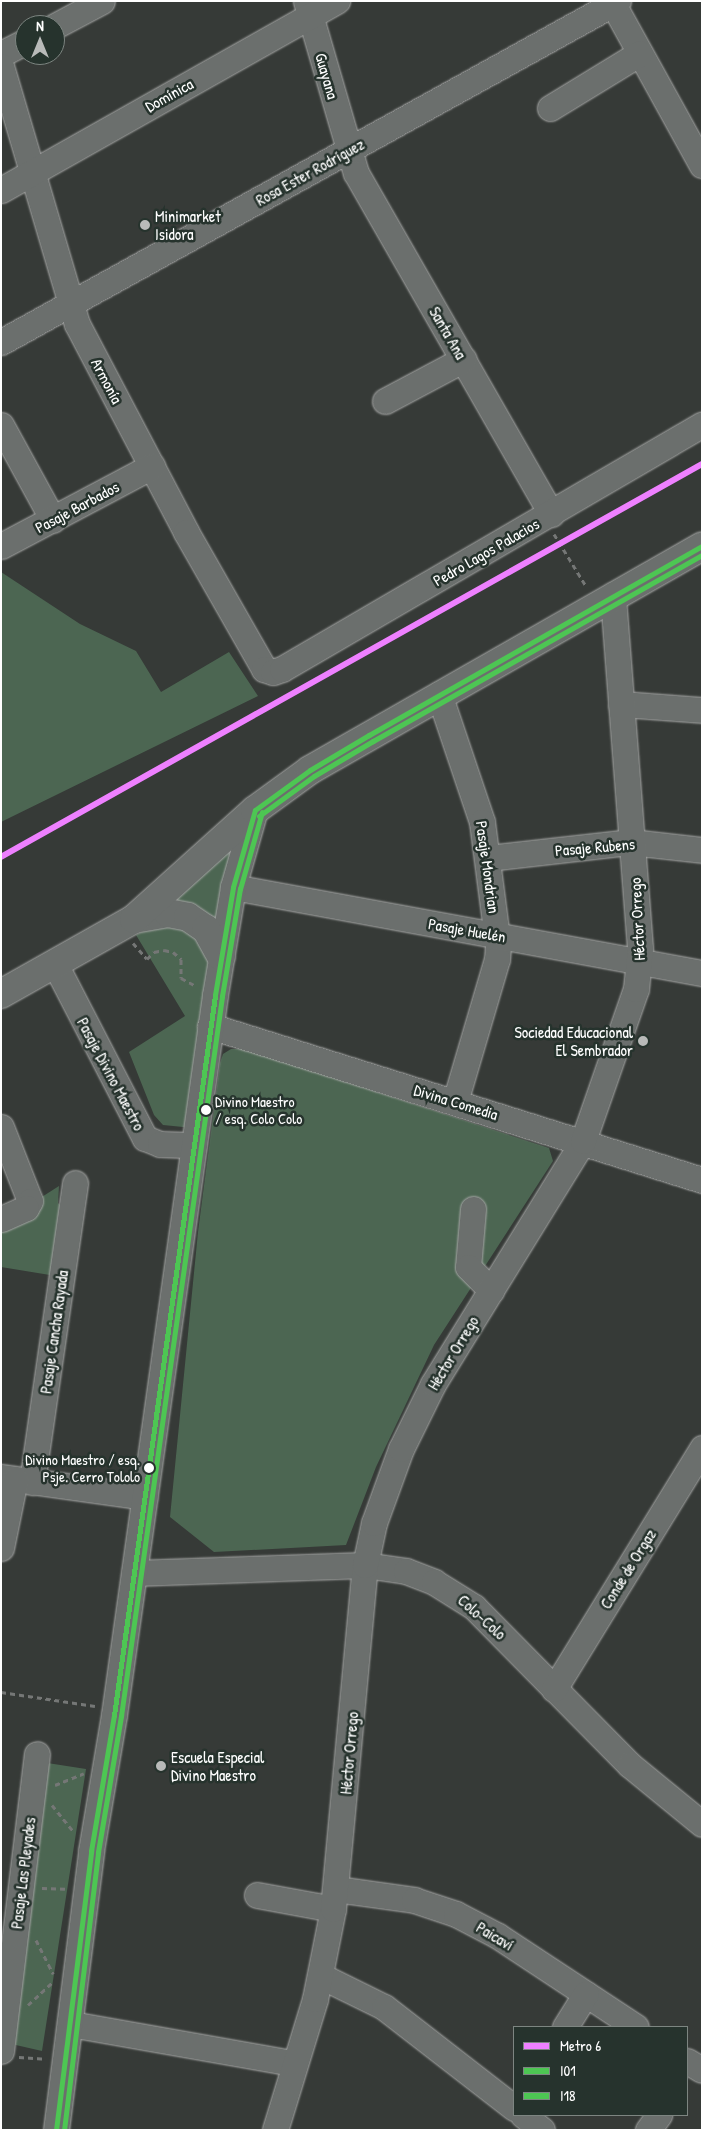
<!DOCTYPE html>
<html>
<head>
<meta charset="utf-8">
<style>
	body { margin:0 }
	#map { position:relative; width:703px; height:2131px; overflow:hidden; background:#363a37; font-family:"Patrick Hand",sans-serif }
	div>[style] { position:absolute }
	.green>* { inset:0; background:#4c6652 }
	.path>* { height:3px; margin-top:-1.5px; transform-origin:0; background:repeating-linear-gradient(90deg,#757776 0 5px,transparent 0 9px) }
	.roads { filter:drop-shadow(0 0 1px #a5a6a5) drop-shadow(0 0 1px #a5a6a5) }
	.minor>* { height:25px; margin:-12.5px; padding:0 12.5px; transform-origin:12.5px; border-radius:12.5px; background:#6b6f6d }
	.major>* { height:28px; margin:-14px; padding:0 14px; transform-origin:14px; border-radius:14px; background:#6b6f6d }
	.bus-1>* { height:5px; margin:-2.5px; padding:0 2.5px; transform-origin:2.5px; border-radius:2.5px; background:#4dc653 }
	.bus-2>* { height:5px; margin:-2.5px; padding:0 2.5px; transform-origin:2.5px; border-radius:2.5px; background:#4dc653 }
	.metro-1>* { height:6px; margin:-3px; padding:0 3px; transform-origin:3px; border-radius:3px; background:#ee80ff }
	.dots>* { width:14px; height:14px; translate:-50% -50%; box-sizing:border-box; border:2px solid #26332d; border-radius:50% }
	span { translate:-50% -50%; white-space:nowrap; text-align:center; line-height:1.15; -webkit-text-stroke:5px #26332d; paint-order:stroke }
	.bus-label { font-size:15px; color:#fff }
	.left { translate:0 -50%; text-align:left }
	.right { translate:-100% -50%; text-align:right }
	.street-label { font-size:16px; color:#fff }
	.poi-label { font-size:16px; color:#fff }
	.frame { position:absolute; inset:0; border:2px solid #fff; pointer-events:none }
	.legend { position:absolute; left:513px; top:2026px; width:175px; height:90px; box-sizing:border-box; background:#26332d; border:1px solid #7d8581; margin:0; padding:6px 9px; list-style:none; font-size:15px; color:#fff }
	.legend li { display:flex; align-items:center; gap:10px; height:25px }
	.legend b { width:25px; border:1px solid #7d8581 }
	.north { position:absolute; left:15px; top:15px; width:50px; height:50px; box-sizing:border-box; background:#26332d; border:1px solid #7d8581; border-radius:50%; rotate:0deg; font-size:14px; font-weight:700; line-height:20px; text-align:center; color:#fff }
	.north::after { content:''; display:block; margin:auto; width:18px; height:22px; background:#b9bab9; clip-path:polygon(50% 0,100% 100%,50% 72%,0 100%) }
</style>
</head>
<body>
<div id="map">
	<div class="green">
		<i style="clip-path:polygon(1px 572px,80px 624px,136px 651px,161px 692px,229px 652px,258px 696px,1px 822px)"></i>
		<i style="clip-path:polygon(232px 841px,223px 936px,163px 905px)"></i>
		<i style="clip-path:polygon(178px 923px,215px 948px,193px 1128px,163px 1125px,154px 1115px,129px 1052px,185px 1016px,136px 935px,149px 928px)"></i>
		<i style="clip-path:polygon(231px 1049px,244px 1049px,549px 1148px,553px 1161px,434px 1345px,376px 1467px,346px 1545px,214px 1552px,170px 1517px,198px 1232px,220px 1063px,223px 1054px)"></i>
		<i style="clip-path:polygon(59px 1186px,58px 1203px,65px 1210px,56px 1276px,1px 1267px,1px 1223px)"></i>
		<i style="clip-path:polygon(41px 1762px,86px 1769px,42px 2051px,7px 2043px)"></i>
	</div>
	<div class="path">
		<i style="left:554px;top:534px;width:61px;rotate:58.4deg"></i>
		<i style="left:133px;top:943px;width:21px;rotate:49deg"></i>
		<i style="left:147px;top:959px;width:10px;rotate:-45deg"></i>
		<i style="left:154px;top:952px;width:10px;rotate:-11deg"></i>
		<i style="left:164px;top:950px;width:9px;rotate:13deg"></i>
		<i style="left:173px;top:952px;width:11px;rotate:41deg"></i>
		<i style="left:181px;top:959px;width:19px;rotate:90deg"></i>
		<i style="left:181px;top:978px;width:17px;rotate:28deg"></i>
		<i style="left:1px;top:1692px;width:95px;rotate:8.5deg"></i>
		<i style="left:55px;top:1785px;width:31px;rotate:-22deg"></i>
		<i style="left:52px;top:1805px;width:33px;rotate:51deg"></i>
		<i style="left:42px;top:1888px;width:23px;rotate:2deg"></i>
		<i style="left:36px;top:1940px;width:38px;rotate:63deg"></i>
		<i style="left:28px;top:2005px;width:34px;rotate:-43deg"></i>
		<i style="left:19px;top:2057px;width:26px;rotate:4deg"></i>
	</div>
	<div class="roads">
		<div class="minor">
			<i style="left:306px;top:1px;width:179px;rotate:73.8deg"></i>
			<i style="left:356px;top:173px;width:393px;rotate:60.2deg"></i>
			<i style="left:613px;top:4px;width:184px;rotate:61.1deg"></i>
			<i style="left:55px;top:26px;width:53px;rotate:-28deg"></i>
			<i style="left:1px;top:54px;width:27px;rotate:-27deg"></i>
			<i style="left:1px;top:66px;width:269px;rotate:73.6deg"></i>
			<i style="left:77px;top:324px;width:235px;rotate:62.3deg"></i>
			<i style="left:186px;top:532px;width:158px;rotate:60.3deg"></i>
			<i style="left:264px;top:669px;width:9px;rotate:18deg"></i>
			<i style="left:273px;top:672px;width:9px;rotate:-18deg"></i>
			<i style="left:282px;top:669px;width:486px;rotate:-30.2deg"></i>
			<i style="left:550px;top:108px;width:105px;rotate:-31.4deg"></i>
			<i style="left:1px;top:190px;width:386px;rotate:-29.4deg"></i>
			<i style="left:1px;top:342px;width:705px;rotate:-28.93deg"></i>
			<i style="left:385px;top:401px;width:89px;rotate:-28deg"></i>
			<i style="left:1px;top:425px;width:108px;rotate:61.3deg"></i>
			<i style="left:1px;top:546px;width:171px;rotate:-27.9deg"></i>
			<i style="left:439px;top:694px;width:135px;rotate:71.4deg"></i>
			<i style="left:482px;top:822px;width:125px;rotate:82.6deg"></i>
			<i style="left:498px;top:946px;width:13px;rotate:94deg"></i>
			<i style="left:497px;top:959px;width:149px;rotate:106.4deg"></i>
			<i style="left:621px;top:704px;width:81px;rotate:4.2deg"></i>
			<i style="left:488px;top:858px;width:144px;rotate:-6.4deg"></i>
			<i style="left:631px;top:842px;width:71px;rotate:6.4deg"></i>
			<i style="left:233px;top:887px;width:477px;rotate:10.4deg"></i>
			<i style="left:55px;top:964px;width:196px;rotate:62.7deg"></i>
			<i style="left:145px;top:1138px;width:16px;rotate:22deg"></i>
			<i style="left:160px;top:1144px;width:34px;rotate:2deg"></i>
			<i style="left:210px;top:1026px;width:516px;rotate:17.38deg"></i>
			<i style="left:1px;top:1127px;width:79px;rotate:68.6deg"></i>
			<i style="left:30px;top:1201px;width:8px;rotate:120deg"></i>
			<i style="left:26px;top:1208px;width:27px;rotate:156deg"></i>
			<i style="left:473px;top:1209px;width:58px;rotate:94.9deg"></i>
			<i style="left:468px;top:1267px;width:33px;rotate:45deg"></i>
			<i style="left:1px;top:1477px;width:145px;rotate:7.9deg"></i>
			<i style="left:32px;top:1482px;width:302px;rotate:-81.8deg"></i>
			<i style="left:1px;top:1548px;width:70px;rotate:-78.5deg"></i>
			<i style="left:134px;top:1573px;width:231px;rotate:-2deg"></i>
			<i style="left:365px;top:1565px;width:41px;rotate:8.3deg"></i>
			<i style="left:406px;top:1571px;width:30px;rotate:21deg"></i>
			<i style="left:434px;top:1582px;width:47px;rotate:32deg"></i>
			<i style="left:474px;top:1607px;width:222px;rotate:45.4deg"></i>
			<i style="left:630px;top:1765px;width:93px;rotate:39.3deg"></i>
			<i style="left:554px;top:1689px;width:283px;rotate:-58.4deg"></i>
			<i style="left:336px;top:1889px;width:79px;rotate:8deg"></i>
			<i style="left:414px;top:1900px;width:44px;rotate:18.4deg"></i>
			<i style="left:456px;top:1914px;width:47px;rotate:27.6deg"></i>
			<i style="left:498px;top:1936px;width:165px;rotate:33.4deg"></i>
			<i style="left:257px;top:1895px;width:77px;rotate:10.4deg"></i>
			<i style="left:321px;top:1976px;width:70px;rotate:26.2deg"></i>
			<i style="left:384px;top:2007px;width:165px;rotate:37.8deg"></i>
			<i style="left:71px;top:2024px;width:225px;rotate:10deg"></i>
			<i style="left:565px;top:2027px;width:39px;rotate:-58deg"></i>
			<i style="left:1px;top:2051px;width:299px;rotate:-83.1deg"></i>
			<i style="left:687px;top:2061px;width:17px;rotate:31deg"></i>
			<i style="left:523px;top:2115px;width:24px;rotate:38deg"></i>
			<i style="left:56px;top:2130px;width:281px;rotate:-82.8deg"></i>
			<i style="left:91px;top:1851px;width:138px;rotate:-80.4deg"></i>
			<i style="left:114px;top:1715px;width:727px;rotate:-82.01deg"></i>
			<i style="left:215px;top:995px;width:109px;rotate:-80.5deg"></i>
			<i style="left:233px;top:887px;width:80px;rotate:-74.1deg"></i>
			<i style="left:275px;top:2130px;width:137px;rotate:-73deg"></i>
			<i style="left:315px;top:1999px;width:92px;rotate:-78.7deg"></i>
			<i style="left:333px;top:1909px;width:345px;rotate:-84.7deg"></i>
			<i style="left:365px;top:1565px;width:43px;rotate:-77.9deg"></i>
			<i style="left:374px;top:1523px;width:79px;rotate:-70deg"></i>
			<i style="left:401px;top:1449px;width:72px;rotate:-63.8deg"></i>
			<i style="left:433px;top:1384px;width:286px;rotate:-58.3deg"></i>
			<i style="left:583px;top:1141px;width:161px;rotate:-70.8deg"></i>
			<i style="left:636px;top:989px;width:41px;rotate:-84.4deg"></i>
			<i style="left:640px;top:948px;width:354px;rotate:-94.4deg"></i>
			<i style="left:648px;top:2130px;width:19px;rotate:-54deg"></i>
		</div>
		<div class="major">
			<i style="left:134px;top:919px;width:35px;rotate:-10deg"></i>
			<i style="left:168px;top:913px;width:20px;rotate:11deg"></i>
			<i style="left:188px;top:917px;width:22px;rotate:34deg"></i>
			<i style="left:206px;top:929px;width:31px;rotate:61deg"></i>
			<i style="left:1px;top:994px;width:153px;rotate:-29.4deg"></i>
			<i style="left:134px;top:919px;width:163px;rotate:-42deg"></i>
			<i style="left:255px;top:810px;width:68px;rotate:-36deg"></i>
			<i style="left:310px;top:770px;width:451px;rotate:-29.7deg"></i>
		</div>
	</div>
	<div class="bus-1">
		<i style="left:255px;top:810px;width:68px;rotate:-36deg"></i>
		<i style="left:310px;top:770px;width:69px;rotate:-30.7deg"></i>
		<i style="left:369px;top:735px;width:383px;rotate:-29.6deg"></i>
		<i style="left:56px;top:2130px;width:281px;rotate:-82.8deg"></i>
		<i style="left:91px;top:1851px;width:138px;rotate:-80.4deg"></i>
		<i style="left:114px;top:1715px;width:727px;rotate:-82.01deg"></i>
		<i style="left:215px;top:995px;width:109px;rotate:-80.5deg"></i>
		<i style="left:233px;top:887px;width:80px;rotate:-74.1deg"></i>
	</div>
	<div class="bus-2">
		<i style="left:259px;top:816px;width:68px;rotate:-36deg"></i>
		<i style="left:314px;top:776px;width:69px;rotate:-30.7deg"></i>
		<i style="left:373px;top:741px;width:378px;rotate:-29.5deg"></i>
		<i style="left:64px;top:2130px;width:280px;rotate:-83deg"></i>
		<i style="left:98px;top:1852px;width:138px;rotate:-80.4deg"></i>
		<i style="left:121px;top:1716px;width:727px;rotate:-82.01deg"></i>
		<i style="left:222px;top:996px;width:109px;rotate:-80.5deg"></i>
		<i style="left:240px;top:889px;width:80px;rotate:-74.1deg"></i>
	</div>
	<div class="metro-1">
		<i style="left:1px;top:857px;width:804px;rotate:-29.28deg"></i>
	</div>
	<div class="dots">
		<i style="left:145px;top:225px;background:#b9bab9"></i>
		<i style="left:643px;top:1041px;background:#b9bab9"></i>
		<i style="left:206px;top:1110px;background:#fff"></i>
		<i style="left:149px;top:1468px;background:#fff"></i>
		<i style="left:161px;top:1766px;background:#b9bab9"></i>
	</div>
	<div class="bus-label">
		<span class="left" style="left:215px;top:1110px">Divino Maestro<br>/ esq. Colo Colo</span>
		<span class="right" style="left:140px;top:1468px">Divino Maestro / esq.<br>Psje. Cerro Tololo</span>
	</div>
	<div class="street-label">
		<span style="left:327px;top:76px;rotate:74deg">Guayana</span>
		<span style="left:169px;top:95px;rotate:-29deg">Domínica</span>
		<span style="left:310px;top:172px;rotate:-29deg">Rosa Ester Rodríguez</span>
		<span style="left:448px;top:333px;rotate:60deg">Santa Ana</span>
		<span style="left:107px;top:381px;rotate:62deg">Armonía</span>
		<span style="left:77px;top:507px;rotate:-28deg">Pasaje Barbados</span>
		<span style="left:486px;top:552px;rotate:-30deg">Pedro Lagos Palacios</span>
		<span style="left:595px;top:847px;rotate:-5deg">Pasaje Rubens</span>
		<span style="left:488px;top:867px;rotate:82deg">Pasaje Mondrian</span>
		<span style="left:637px;top:919px;rotate:-93deg">Héctor Orrego</span>
		<span style="left:467px;top:930px;rotate:10deg">Pasaje Huelén</span>
		<span style="left:111px;top:1074px;rotate:62deg">Pasaje Divino Maestro</span>
		<span style="left:456px;top:1102px;rotate:17deg">Divina Comedia</span>
		<span style="left:54px;top:1332px;rotate:-82deg">Pasaje Cancha Rayada</span>
		<span style="left:453px;top:1353px;rotate:-59deg">Héctor Orrego</span>
		<span style="left:628px;top:1569px;rotate:-58deg">Conde de Orgaz</span>
		<span style="left:482px;top:1617px;rotate:42deg">Colo-Colo</span>
		<span style="left:349px;top:1753px;rotate:-85deg">Héctor Orrego</span>
		<span style="left:23px;top:1873px;rotate:-83deg">Pasaje Las Pleyades</span>
		<span style="left:495px;top:1936px;rotate:31deg">Paicaví</span>
	</div>
	<div class="poi-label">
		<span class="left" style="left:155px;top:225px">Minimarket<br>Isidora</span>
		<span class="right" style="left:633px;top:1041px">Sociedad Educacional<br>El Sembrador</span>
		<span class="left" style="left:171px;top:1766px">Escuela Especial<br>Divino Maestro</span>
	</div>
	<div class="frame"></div>
	<ul class="legend">
	<li><b style="height:6px;background:#ee80ff"></b>Metro 6</li>
	<li><b style="height:6px;background:#4dc653"></b>I01</li>
	<li><b style="height:6px;background:#4dc653"></b>I18</li>
	</ul>
	<div class="north">N</div>
</div>
</body>
</html>
